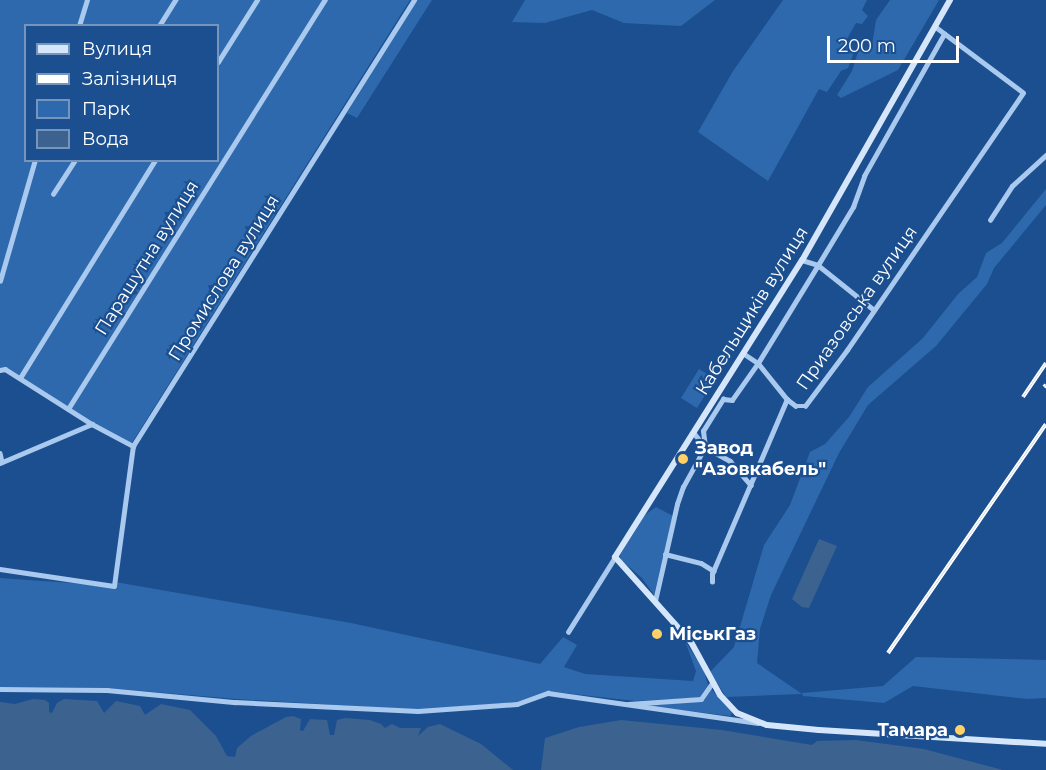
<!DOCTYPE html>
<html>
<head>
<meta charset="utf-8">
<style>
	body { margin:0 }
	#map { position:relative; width:1046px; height:770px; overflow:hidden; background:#1b4f8f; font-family:Montserrat,sans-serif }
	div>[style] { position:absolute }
	.green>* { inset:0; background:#2e69ad }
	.water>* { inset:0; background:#3c6290 }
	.street>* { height:4.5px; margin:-2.25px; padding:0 2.25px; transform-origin:2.25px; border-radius:2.25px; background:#a9c9ee }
	.secondary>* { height:6px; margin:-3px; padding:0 3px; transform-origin:3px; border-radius:3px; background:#d6e6fa }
	.rail>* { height:4px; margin-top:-2px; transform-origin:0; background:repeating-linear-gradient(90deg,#1b4f8f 0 4.5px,#fff 0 9px); box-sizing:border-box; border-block:2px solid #fff }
	.dots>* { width:16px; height:16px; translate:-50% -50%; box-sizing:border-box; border:3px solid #1b4f8f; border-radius:50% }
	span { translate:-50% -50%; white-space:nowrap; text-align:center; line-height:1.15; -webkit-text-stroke:4.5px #1b4f8f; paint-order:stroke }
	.street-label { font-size:18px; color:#fff }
	.poi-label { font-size:18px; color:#fff; font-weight:700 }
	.left { translate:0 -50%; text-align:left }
	.right { translate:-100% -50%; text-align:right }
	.legend { position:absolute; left:24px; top:24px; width:195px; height:138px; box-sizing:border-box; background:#1b4f8f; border:2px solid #7695bc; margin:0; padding:8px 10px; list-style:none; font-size:18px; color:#fff }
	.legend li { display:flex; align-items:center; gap:12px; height:30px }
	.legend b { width:30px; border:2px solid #7695bc }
	.scale { position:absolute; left:827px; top:36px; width:132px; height:27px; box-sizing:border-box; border:3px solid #fff; border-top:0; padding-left:8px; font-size:18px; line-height:21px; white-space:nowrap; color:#fff; -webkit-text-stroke:4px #1b4f8f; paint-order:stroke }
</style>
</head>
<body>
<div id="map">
	<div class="green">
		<i style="clip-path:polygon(evenodd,0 0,410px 0,130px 446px,5px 369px,0 370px,0 0,26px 26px,218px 26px,218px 160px,26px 160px,26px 26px)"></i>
		<i style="clip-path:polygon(417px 0,432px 0,357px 118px,347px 113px)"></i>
		<i style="clip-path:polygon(525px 0,715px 0,681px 26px,624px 23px,592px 10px,545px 23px,512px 22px)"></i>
		<i style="clip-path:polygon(783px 0,867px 0,862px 10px,868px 16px,862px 24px,856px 23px,847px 39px,855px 50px,848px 68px,841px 71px,827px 92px,819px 89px,768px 181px,698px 132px,733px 71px)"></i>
		<i style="clip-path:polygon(890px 0,939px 0,898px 70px,841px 98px,837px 95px,852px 71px,858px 52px,872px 45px,876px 20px)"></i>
		<i style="clip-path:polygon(1046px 189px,1046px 205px,994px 268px,987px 284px,936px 346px,868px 405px,839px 453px,771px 595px,760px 629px,757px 663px,802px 694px,726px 697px,710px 672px,734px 647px,764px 545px,790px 505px,810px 452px,825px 444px,849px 417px,868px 387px,923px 338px,958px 294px,977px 277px,986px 253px,1002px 243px)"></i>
		<i style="clip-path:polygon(699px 369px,715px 379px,697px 408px,681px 398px)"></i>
		<i style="clip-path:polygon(656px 507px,673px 516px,654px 595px,642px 578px,621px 560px,620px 555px,645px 515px)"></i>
		<i style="clip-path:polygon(0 578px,114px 586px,115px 582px,351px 623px,540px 664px,563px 637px,577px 645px,564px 667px,585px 674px,693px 681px,696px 671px,685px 641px,704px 671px,708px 685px,700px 697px,694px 698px,635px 701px,547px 691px,517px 702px,418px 710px,236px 699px,107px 688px,0 687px)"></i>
		<i style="clip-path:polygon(916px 657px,1046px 660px,1046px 698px,1027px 699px,913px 686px,884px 703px,803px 696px,802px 693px,883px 686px)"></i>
		<i style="clip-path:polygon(711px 689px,732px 711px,731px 716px,646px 706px,699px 701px)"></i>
	</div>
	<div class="water">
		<i style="clip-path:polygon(819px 539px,837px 546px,809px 608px,802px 607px,792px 599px)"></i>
		<i style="clip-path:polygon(33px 699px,45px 700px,49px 703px,49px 712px,52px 713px,57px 703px,64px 699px,97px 701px,104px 713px,116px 701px,140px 706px,145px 715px,161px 704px,190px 710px,216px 736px,227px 756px,235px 757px,237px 748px,251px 736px,286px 717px,293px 716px,301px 719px,300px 730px,303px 731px,310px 719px,327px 720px,330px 735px,334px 735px,337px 720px,345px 718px,370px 720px,381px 724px,385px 728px,392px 724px,400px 728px,421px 728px,418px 736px,428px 727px,440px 724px,481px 744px,513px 770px,0 770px,0 702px,15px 704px)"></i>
		<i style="clip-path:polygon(621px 720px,722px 730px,812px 745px,817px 741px,856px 740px,924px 749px,1003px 770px,541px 770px,545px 738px,579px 727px)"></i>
	</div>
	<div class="street">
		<i style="left:79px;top:26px;width:27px;rotate:-73deg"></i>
		<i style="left:159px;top:26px;width:31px;rotate:-58deg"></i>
		<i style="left:218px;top:62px;width:73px;rotate:-57.8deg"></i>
		<i style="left:53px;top:194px;width:40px;rotate:-57.1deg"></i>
		<i style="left:990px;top:220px;width:40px;rotate:-57.1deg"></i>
		<i style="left:1012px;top:186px;width:46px;rotate:-42.4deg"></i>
		<i style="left:802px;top:260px;width:17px;rotate:17deg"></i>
		<i style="left:818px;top:265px;width:70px;rotate:38.7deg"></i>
		<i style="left:0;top:281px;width:126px;rotate:-73.9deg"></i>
		<i style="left:743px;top:353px;width:18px;rotate:34deg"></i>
		<i style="left:758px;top:363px;width:46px;rotate:51.1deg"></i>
		<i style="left:0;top:370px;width:5px;rotate:-11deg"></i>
		<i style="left:5px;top:369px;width:103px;rotate:32.3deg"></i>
		<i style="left:92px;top:424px;width:47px;rotate:28.2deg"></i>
		<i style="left:20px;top:378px;width:256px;rotate:-58.2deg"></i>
		<i style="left:68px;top:409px;width:483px;rotate:-57.9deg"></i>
		<i style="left:694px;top:433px;width:18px;rotate:52deg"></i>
		<i style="left:705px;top:447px;width:29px;rotate:29deg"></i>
		<i style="left:730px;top:461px;width:32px;rotate:49deg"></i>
		<i style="left:0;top:453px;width:9px;rotate:77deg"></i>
		<i style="left:0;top:463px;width:100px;rotate:-23deg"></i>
		<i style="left:665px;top:554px;width:37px;rotate:14deg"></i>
		<i style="left:701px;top:563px;width:15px;rotate:32deg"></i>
		<i style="left:0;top:569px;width:115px;rotate:8.5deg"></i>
		<i style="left:114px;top:586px;width:141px;rotate:-82.3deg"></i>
		<i style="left:133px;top:446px;width:527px;rotate:-57.79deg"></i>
		<i style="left:712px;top:582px;width:8px;rotate:-90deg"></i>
		<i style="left:712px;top:574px;width:190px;rotate:-66.8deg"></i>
		<i style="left:787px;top:399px;width:11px;rotate:38deg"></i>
		<i style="left:796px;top:406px;width:9px"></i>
		<i style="left:805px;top:406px;width:70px;rotate:-53.1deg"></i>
		<i style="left:847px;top:350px;width:311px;rotate:-55.6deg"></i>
		<i style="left:1023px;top:93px;width:110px;rotate:-143.1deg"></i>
		<i style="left:655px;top:601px;width:99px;rotate:-77.2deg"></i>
		<i style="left:677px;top:504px;width:18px;rotate:-71deg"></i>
		<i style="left:683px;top:487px;width:46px;rotate:-61.2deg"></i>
		<i style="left:705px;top:447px;width:16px;rotate:-97deg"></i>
		<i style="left:703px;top:431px;width:38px;rotate:-58deg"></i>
		<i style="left:723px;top:399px;width:9px;rotate:6deg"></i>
		<i style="left:732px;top:400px;width:45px;rotate:-54.9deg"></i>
		<i style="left:758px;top:363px;width:115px;rotate:-58.5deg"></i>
		<i style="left:818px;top:265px;width:68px;rotate:-58.9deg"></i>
		<i style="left:853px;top:207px;width:33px;rotate:-70deg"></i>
		<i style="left:864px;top:176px;width:163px;rotate:-60.6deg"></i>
		<i style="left:568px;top:632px;width:89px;rotate:-57.9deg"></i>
		<i style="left:0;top:689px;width:107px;rotate:0.5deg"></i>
		<i style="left:107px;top:690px;width:129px;rotate:5.4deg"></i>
		<i style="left:235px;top:702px;width:183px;rotate:2.8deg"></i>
		<i style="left:418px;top:711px;width:99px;rotate:-4deg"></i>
		<i style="left:517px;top:704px;width:33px;rotate:-20deg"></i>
		<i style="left:548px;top:693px;width:212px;rotate:8.1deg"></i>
		<i style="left:628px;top:704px;width:73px;rotate:-3.9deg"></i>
		<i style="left:701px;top:699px;width:19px;rotate:-55deg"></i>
	</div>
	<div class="secondary">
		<i style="left:950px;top:0;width:299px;rotate:119.6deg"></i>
		<i style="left:802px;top:260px;width:351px;rotate:122.2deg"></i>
		<i style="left:615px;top:557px;width:114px;rotate:48.2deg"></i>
		<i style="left:691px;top:642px;width:60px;rotate:61.3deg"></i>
		<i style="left:720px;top:695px;width:25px;rotate:47deg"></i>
		<i style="left:737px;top:713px;width:32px;rotate:22deg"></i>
		<i style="left:767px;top:725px;width:52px;rotate:5.5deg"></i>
		<i style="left:819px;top:730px;width:227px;rotate:3.5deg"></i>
	</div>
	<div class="rail">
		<i style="left:1044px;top:387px;width:3px;rotate:-45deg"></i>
		<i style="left:1023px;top:397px;width:41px;rotate:-55.9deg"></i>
		<i style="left:888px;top:653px;width:278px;rotate:-55.4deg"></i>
	</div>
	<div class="dots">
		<i style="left:683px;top:459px;background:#ffd166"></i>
		<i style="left:657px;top:634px;background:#ffd166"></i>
		<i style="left:960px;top:730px;background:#ffd166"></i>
	</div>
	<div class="street-label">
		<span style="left:147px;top:258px;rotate:-58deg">Парашутна вулиця</span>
		<span style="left:224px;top:278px;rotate:-58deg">Промислова вулиця</span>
		<span style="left:857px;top:308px;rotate:-55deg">Приазовська вулиця</span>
		<span style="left:752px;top:311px;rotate:-58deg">Кабельщиків вулиця</span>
	</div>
	<div class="poi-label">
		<span class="left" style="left:695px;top:459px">Завод<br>"Азовкабель"</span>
		<span class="left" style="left:669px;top:634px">МіськГаз</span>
		<span class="right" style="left:948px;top:730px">Тамара</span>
	</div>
	<ul class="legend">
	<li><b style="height:8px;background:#d6e6fa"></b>Вулиця</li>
	<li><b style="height:8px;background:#fff"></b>Залізниця</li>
	<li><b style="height:16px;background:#2e69ad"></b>Парк</li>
	<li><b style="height:16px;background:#3c6290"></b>Вода</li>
	</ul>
	<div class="scale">200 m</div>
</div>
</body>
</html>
